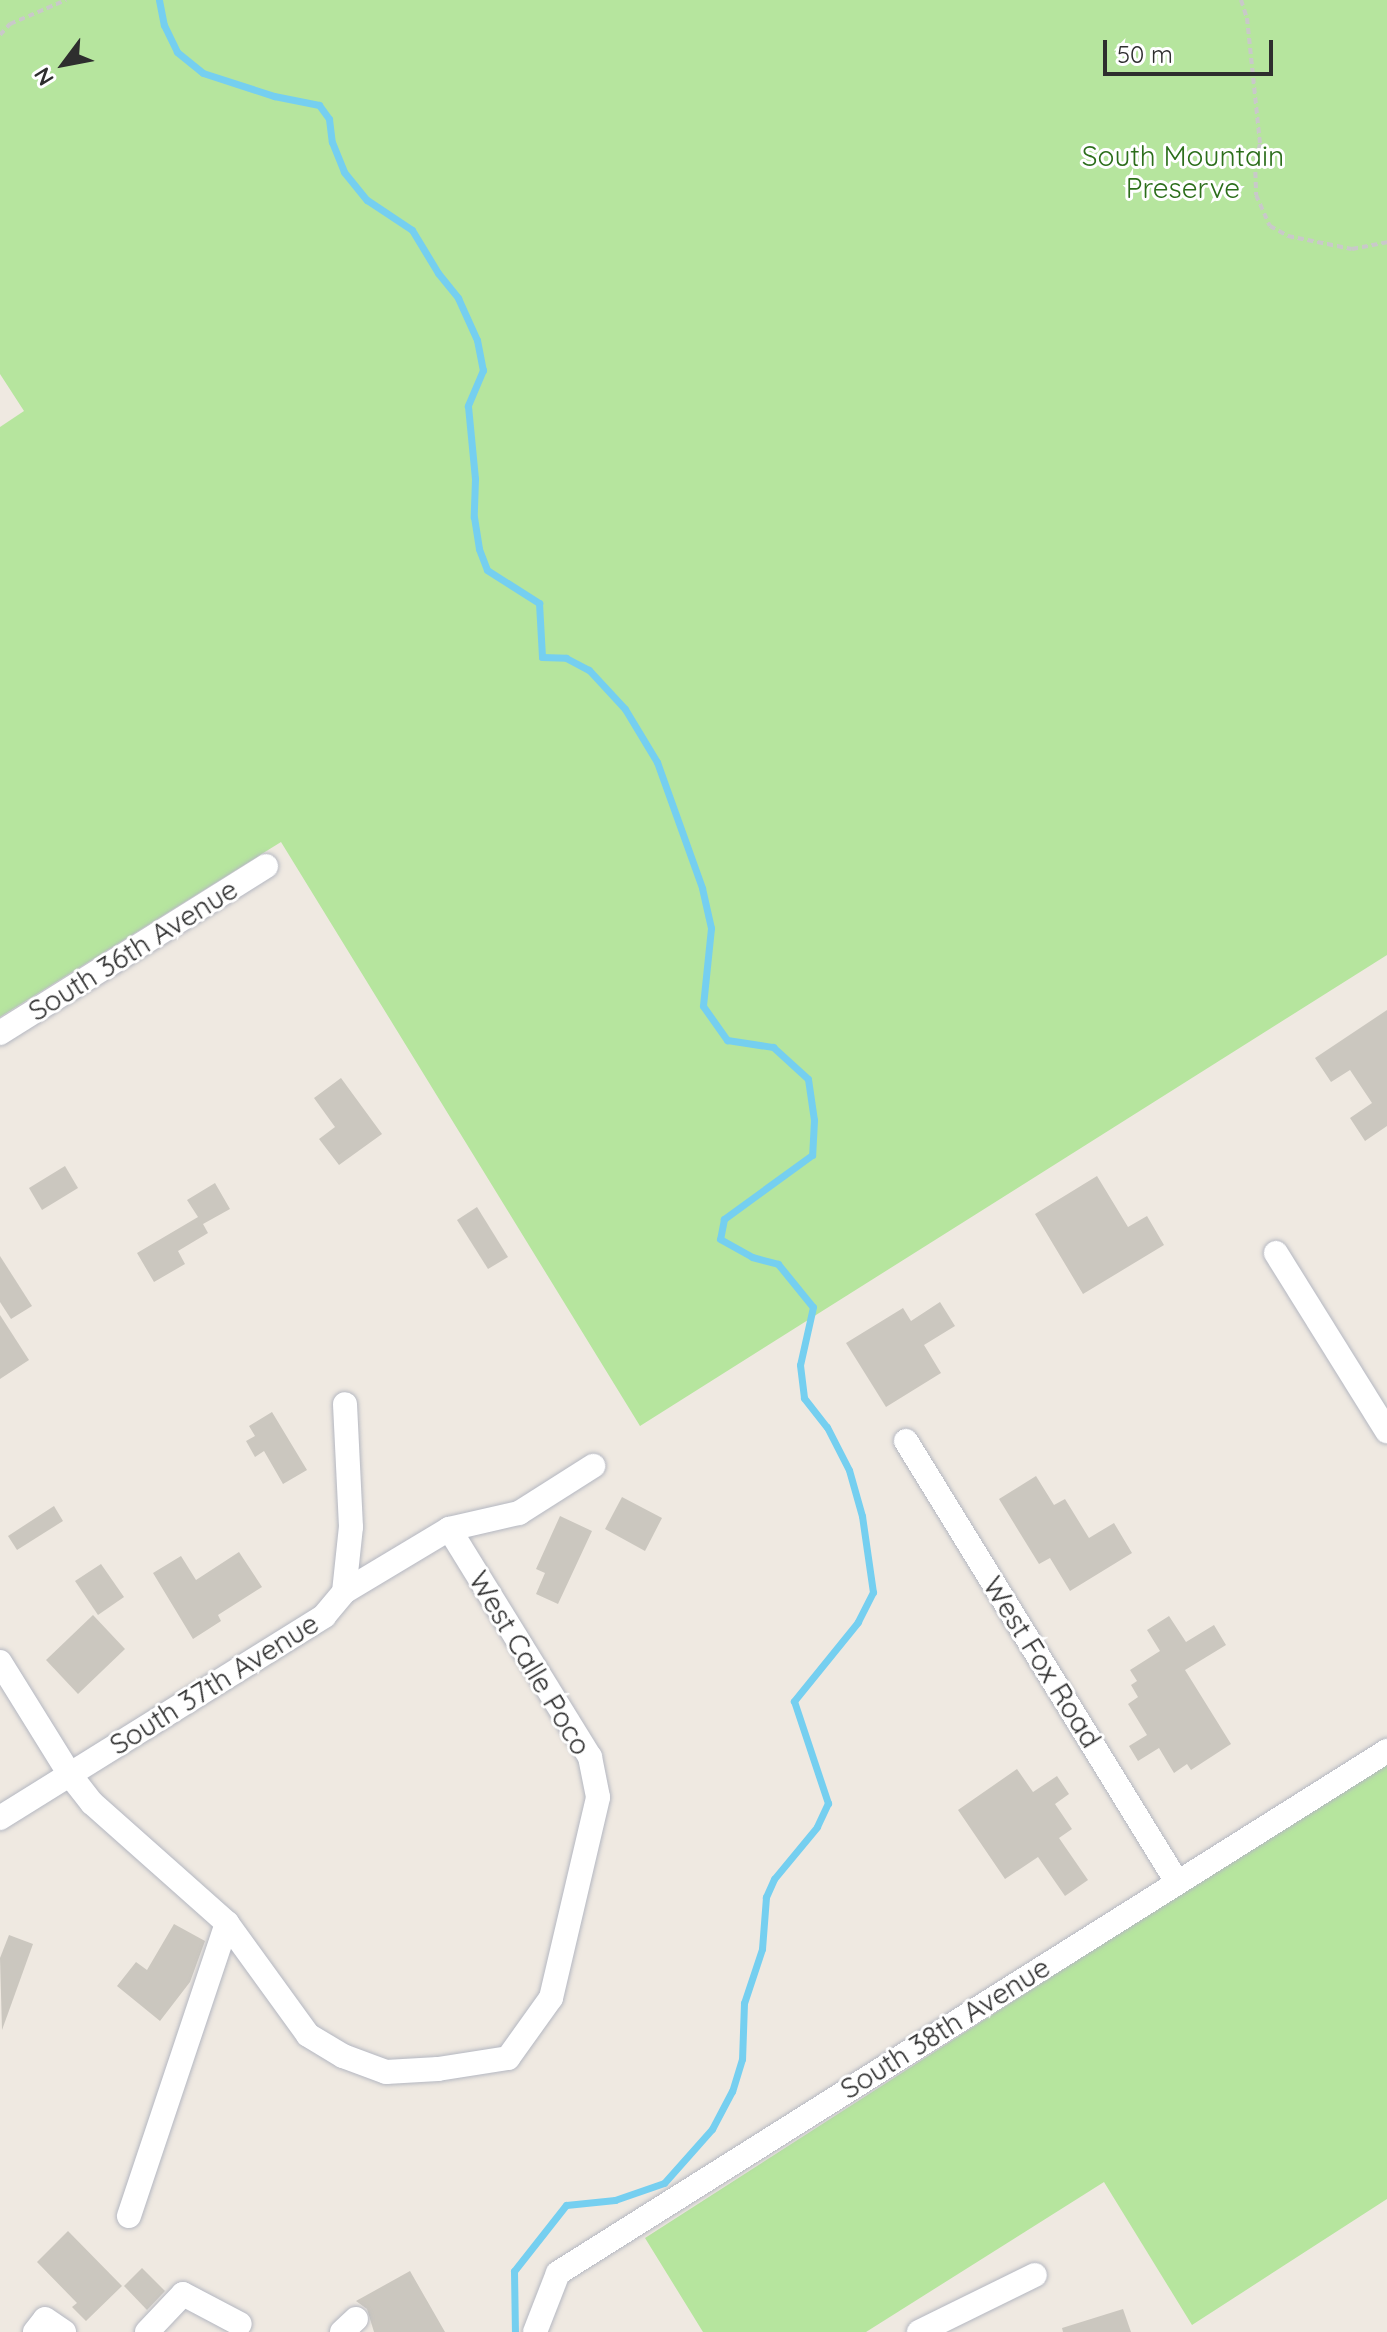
<!DOCTYPE html>
<html>
<head>
<meta charset="utf-8">
<style>
	body { margin:0 }
	#map { position:relative; width:1387px; height:2332px; overflow:hidden; background:#efe9e1; font-family:Quicksand,sans-serif }
	div>[style] { position:absolute }
	.green>* { inset:0; background:#b6e59e }
	.stream>* { height:7px; margin:-3.5px; padding:0 3.5px; transform-origin:3.5px; border-radius:3.5px; background:#75cff0 }
	.building>* { inset:0; background:#cbc7bf }
	.path>* { height:4px; margin-top:-2px; transform-origin:0; background:repeating-linear-gradient(90deg,#c9c9c9 0 6px,transparent 0 10px) }
	.roads { filter:drop-shadow(0 0 2px #b4b7c1) drop-shadow(0 0 2px #b4b7c1) }
	.minor>* { height:24px; margin:-12px; padding:0 12px; transform-origin:12px; border-radius:12px; background:#fff }
	span { translate:-50% -50%; white-space:nowrap; text-align:center; line-height:1.15; -webkit-text-stroke:6px #fff; paint-order:stroke }
	.park-label { font-size:28px; color:#2c6e1b }
	.street-label { font-size:28px; color:#2e2e2e }
	.north { position:absolute; left:24px; top:24px; width:80px; height:80px; -webkit-text-stroke:6px #fff; paint-order:stroke; rotate:238deg; font-size:22px; font-weight:700; line-height:32px; text-align:center; color:#2e2e2e }
	.north::after { content:''; display:block; margin:auto; width:28px; height:36px; background:#2e2e2e; clip-path:polygon(50% 0,100% 100%,50% 72%,0 100%) }
	.scale { position:absolute; left:1103px; top:40px; width:170px; height:36px; box-sizing:border-box; border:4px solid #2e2e2e; border-top:0; padding-left:10px; font-size:24px; line-height:28px; white-space:nowrap; color:#2e2e2e; -webkit-text-stroke:6px #fff; paint-order:stroke }
</style>
</head>
<body>
<div id="map">
	<div class="green">
		<i style="clip-path:polygon(0 0,1387px 0,1387px 955px,640px 1426px,281px 842px,0 1017px,0 427px,24px 411px,0 374px)"></i>
		<i style="clip-path:polygon(1387px 1761px,1387px 2199px,1192px 2325px,1104px 2182px,866px 2332px,703px 2332px,645px 2238px)"></i>
	</div>
	<div class="stream">
		<i style="left:159px;top:0;width:25px;rotate:79deg"></i>
		<i style="left:164px;top:25px;width:30px;rotate:64deg"></i>
		<i style="left:177px;top:52px;width:33px;rotate:39deg"></i>
		<i style="left:203px;top:73px;width:75px;rotate:17.9deg"></i>
		<i style="left:274px;top:96px;width:46px;rotate:11.3deg"></i>
		<i style="left:319px;top:105px;width:17px;rotate:54deg"></i>
		<i style="left:329px;top:119px;width:23px;rotate:83deg"></i>
		<i style="left:332px;top:142px;width:32px;rotate:68deg"></i>
		<i style="left:344px;top:172px;width:36px;rotate:51deg"></i>
		<i style="left:367px;top:200px;width:54px;rotate:33.7deg"></i>
		<i style="left:412px;top:230px;width:50px;rotate:58.8deg"></i>
		<i style="left:438px;top:273px;width:32px;rotate:51deg"></i>
		<i style="left:458px;top:298px;width:46px;rotate:65.7deg"></i>
		<i style="left:477px;top:340px;width:31px;rotate:79deg"></i>
		<i style="left:483px;top:370px;width:39px;rotate:113deg"></i>
		<i style="left:468px;top:406px;width:73px;rotate:84.5deg"></i>
		<i style="left:475px;top:479px;width:38px;rotate:92deg"></i>
		<i style="left:474px;top:517px;width:32px;rotate:81deg"></i>
		<i style="left:479px;top:549px;width:22px;rotate:69deg"></i>
		<i style="left:487px;top:570px;width:62px;rotate:32.4deg"></i>
		<i style="left:539px;top:603px;width:54px;rotate:86.8deg"></i>
		<i style="left:542px;top:657px;width:24px;rotate:2deg"></i>
		<i style="left:566px;top:658px;width:26px;rotate:28deg"></i>
		<i style="left:589px;top:670px;width:53px;rotate:47.3deg"></i>
		<i style="left:625px;top:709px;width:62px;rotate:58.9deg"></i>
		<i style="left:657px;top:762px;width:134px;rotate:70.3deg"></i>
		<i style="left:702px;top:888px;width:41px;rotate:77.3deg"></i>
		<i style="left:711px;top:928px;width:78px;rotate:95.9deg"></i>
		<i style="left:703px;top:1006px;width:42px;rotate:54.8deg"></i>
		<i style="left:727px;top:1040px;width:47px;rotate:8.7deg"></i>
		<i style="left:773px;top:1047px;width:47px;rotate:42.4deg"></i>
		<i style="left:808px;top:1079px;width:41px;rotate:81.7deg"></i>
		<i style="left:814px;top:1120px;width:35px;rotate:93deg"></i>
		<i style="left:812px;top:1155px;width:109px;rotate:144deg"></i>
		<i style="left:724px;top:1219px;width:20px;rotate:101deg"></i>
		<i style="left:720px;top:1239px;width:37px;rotate:29deg"></i>
		<i style="left:752px;top:1257px;width:27px;rotate:15deg"></i>
		<i style="left:778px;top:1264px;width:55px;rotate:50.9deg"></i>
		<i style="left:813px;top:1307px;width:59px;rotate:102.6deg"></i>
		<i style="left:800px;top:1365px;width:33px;rotate:83deg"></i>
		<i style="left:804px;top:1398px;width:37px;rotate:52deg"></i>
		<i style="left:827px;top:1427px;width:48px;rotate:62.9deg"></i>
		<i style="left:849px;top:1470px;width:48px;rotate:74.2deg"></i>
		<i style="left:862px;top:1516px;width:77px;rotate:81.8deg"></i>
		<i style="left:873px;top:1592px;width:34px;rotate:117deg"></i>
		<i style="left:858px;top:1622px;width:102px;rotate:129deg"></i>
		<i style="left:794px;top:1701px;width:108px;rotate:71.6deg"></i>
		<i style="left:828px;top:1803px;width:26px;rotate:115deg"></i>
		<i style="left:817px;top:1827px;width:67px;rotate:129.6deg"></i>
		<i style="left:774px;top:1879px;width:20px;rotate:114deg"></i>
		<i style="left:766px;top:1897px;width:52px;rotate:94.4deg"></i>
		<i style="left:762px;top:1949px;width:57px;rotate:108.4deg"></i>
		<i style="left:744px;top:2003px;width:56px;rotate:92deg"></i>
		<i style="left:742px;top:2059px;width:34px;rotate:107deg"></i>
		<i style="left:732px;top:2091px;width:43px;rotate:117.8deg"></i>
		<i style="left:712px;top:2129px;width:72px;rotate:131.6deg"></i>
		<i style="left:664px;top:2183px;width:52px;rotate:160.9deg"></i>
		<i style="left:615px;top:2200px;width:49px;rotate:174.2deg"></i>
		<i style="left:566px;top:2205px;width:84px;rotate:128.2deg"></i>
		<i style="left:514px;top:2271px;width:61px;rotate:89.1deg"></i>
	</div>
	<div class="building">
		<i style="clip-path:polygon(1387px 1010px,1387px 1126px,1365px 1141px,1350px 1118px,1372px 1103px,1350px 1070px,1331px 1082px,1315px 1058px)"></i>
		<i style="clip-path:polygon(341px 1078px,382px 1134px,339px 1165px,319px 1139px,335px 1127px,314px 1098px)"></i>
		<i style="clip-path:polygon(65px 1166px,78px 1188px,42px 1210px,29px 1188px)"></i>
		<i style="clip-path:polygon(1097px 1176px,1128px 1227px,1147px 1216px,1164px 1245px,1083px 1294px,1035px 1214px)"></i>
		<i style="clip-path:polygon(215px 1183px,230px 1209px,203px 1224px,208px 1233px,178px 1251px,185px 1264px,154px 1282px,137px 1253px,198px 1217px,187px 1200px)"></i>
		<i style="clip-path:polygon(477px 1207px,508px 1257px,488px 1269px,457px 1220px)"></i>
		<i style="clip-path:polygon(0 1256px,32px 1306px,11px 1319px,0 1302px)"></i>
		<i style="clip-path:polygon(940px 1302px,955px 1326px,924px 1345px,941px 1373px,886px 1407px,846px 1343px,903px 1308px,911px 1321px)"></i>
		<i style="clip-path:polygon(0 1315px,29px 1360px,0 1379px)"></i>
		<i style="clip-path:polygon(272px 1412px,307px 1470px,283px 1484px,264px 1451px,255px 1457px,246px 1441px,255px 1436px,249px 1426px)"></i>
		<i style="clip-path:polygon(1036px 1476px,1054px 1505px,1065px 1499px,1089px 1538px,1114px 1523px,1132px 1553px,1070px 1591px,1050px 1558px,1039px 1564px,999px 1499px)"></i>
		<i style="clip-path:polygon(622px 1497px,662px 1518px,645px 1551px,605px 1529px)"></i>
		<i style="clip-path:polygon(54px 1506px,63px 1521px,17px 1550px,8px 1536px)"></i>
		<i style="clip-path:polygon(560px 1516px,592px 1531px,558px 1604px,536px 1594px,545px 1573px,536px 1569px)"></i>
		<i style="clip-path:polygon(239px 1552px,262px 1587px,218px 1615px,221px 1621px,193px 1639px,153px 1573px,181px 1556px,196px 1580px)"></i>
		<i style="clip-path:polygon(101px 1564px,124px 1597px,98px 1615px,75px 1581px)"></i>
		<i style="clip-path:polygon(93px 1615px,125px 1649px,78px 1694px,46px 1660px)"></i>
		<i style="clip-path:polygon(1169px 1616px,1186px 1642px,1214px 1625px,1226px 1645px,1185px 1670px,1231px 1744px,1191px 1770px,1187px 1764px,1174px 1773px,1159px 1748px,1138px 1761px,1129px 1746px,1147px 1735px,1128px 1704px,1138px 1697px,1131px 1685px,1137px 1681px,1130px 1670px,1160px 1651px,1147px 1630px)"></i>
		<i style="clip-path:polygon(1017px 1769px,1033px 1792px,1057px 1776px,1069px 1794px,1055px 1804px,1072px 1829px,1059px 1838px,1088px 1880px,1065px 1896px,1038px 1857px,1005px 1879px,958px 1810px)"></i>
		<i style="clip-path:polygon(174px 1924px,205px 1941px,190px 1982px,160px 2021px,117px 1986px,136px 1962px,147px 1970px)"></i>
		<i style="clip-path:polygon(9px 1935px,33px 1944px,2px 2030px,0 1958px)"></i>
		<i style="clip-path:polygon(68px 2231px,122px 2286px,86px 2321px,72px 2307px,77px 2303px,37px 2262px)"></i>
		<i style="clip-path:polygon(142px 2268px,165px 2291px,147px 2310px,124px 2286px)"></i>
		<i style="clip-path:polygon(410px 2271px,445px 2332px,374px 2332px,367px 2309px,356px 2301px)"></i>
		<i style="clip-path:polygon(1123px 2309px,1131px 2332px,1063px 2332px,1062px 2328px)"></i>
	</div>
	<div class="path">
		<i style="left:1241px;top:0;width:19px;rotate:72deg"></i>
		<i style="left:1247px;top:18px;width:127px;rotate:84.1deg"></i>
		<i style="left:1260px;top:144px;width:19px;rotate:106deg"></i>
		<i style="left:1255px;top:162px;width:33px;rotate:88deg"></i>
		<i style="left:1256px;top:195px;width:34px;rotate:66deg"></i>
		<i style="left:1270px;top:226px;width:21px;rotate:29deg"></i>
		<i style="left:1288px;top:236px;width:65px;rotate:11.5deg"></i>
		<i style="left:1352px;top:249px;width:36px;rotate:-11deg"></i>
		<i style="left:0;top:35px;width:15px;rotate:-48deg"></i>
		<i style="left:10px;top:24px;width:61px;rotate:-23.2deg"></i>
	</div>
	<div class="roads">
		<div class="minor">
			<i style="left:0;top:1033px;width:314px;rotate:-32.1deg"></i>
			<i style="left:1276px;top:1253px;width:210px;rotate:58.1deg"></i>
			<i style="left:906px;top:1441px;width:518px;rotate:58.43deg"></i>
			<i style="left:344px;top:1592px;width:122px;rotate:-31deg"></i>
			<i style="left:449px;top:1529px;width:72px;rotate:-12.9deg"></i>
			<i style="left:519px;top:1513px;width:88px;rotate:-32.4deg"></i>
			<i style="left:0;top:1662px;width:133px;rotate:58.2deg"></i>
			<i style="left:70px;top:1775px;width:36px;rotate:52deg"></i>
			<i style="left:92px;top:1803px;width:181px;rotate:41.6deg"></i>
			<i style="left:227px;top:1923px;width:309px;rotate:108.5deg"></i>
			<i style="left:0;top:1818px;width:382px;rotate:-31.9deg"></i>
			<i style="left:324px;top:1616px;width:31px;rotate:-50deg"></i>
			<i style="left:344px;top:1592px;width:65px;rotate:-83.9deg"></i>
			<i style="left:351px;top:1527px;width:123px;rotate:-92.8deg"></i>
			<i style="left:227px;top:1923px;width:138px;rotate:54.1deg"></i>
			<i style="left:308px;top:2035px;width:41px;rotate:31deg"></i>
			<i style="left:343px;top:2056px;width:46px;rotate:20.4deg"></i>
			<i style="left:386px;top:2072px;width:52px;rotate:-3.3deg"></i>
			<i style="left:438px;top:2069px;width:71px;rotate:-8.9deg"></i>
			<i style="left:508px;top:2058px;width:74px;rotate:-54.4deg"></i>
			<i style="left:551px;top:1998px;width:206px;rotate:-76.8deg"></i>
			<i style="left:598px;top:1797px;width:41px;rotate:-101.3deg"></i>
			<i style="left:590px;top:1757px;width:268px;rotate:-121.7deg"></i>
			<i style="left:35px;top:2332px;width:16px;rotate:-52deg"></i>
			<i style="left:45px;top:2319px;width:23px;rotate:34deg"></i>
			<i style="left:147px;top:2332px;width:52px;rotate:-46.5deg"></i>
			<i style="left:183px;top:2294px;width:64px;rotate:27.8deg"></i>
			<i style="left:342px;top:2332px;width:19px;rotate:-43deg"></i>
			<i style="left:535px;top:2332px;width:63px;rotate:-68.7deg"></i>
			<i style="left:558px;top:2273px;width:980px;rotate:-32.2deg"></i>
			<i style="left:919px;top:2332px;width:129px;rotate:-26.2deg"></i>
		</div>
	</div>
	<div class="park-label">
		<span style="left:1183px;top:172px">South Mountain<br>Preserve</span>
	</div>
	<div class="street-label">
		<span style="left:133px;top:950px;rotate:-32deg">South 36th Avenue</span>
		<span style="left:1042px;top:1662px;rotate:58deg">West Fox Road</span>
		<span style="left:530px;top:1663px;rotate:59deg">West Calle Poco</span>
		<span style="left:214px;top:1684px;rotate:-32deg">South 37th Avenue</span>
		<span style="left:945px;top:2028px;rotate:-32deg">South 38th Avenue</span>
	</div>
	<div class="north">N</div>
	<div class="scale">50 m</div>
</div>
</body>
</html>
